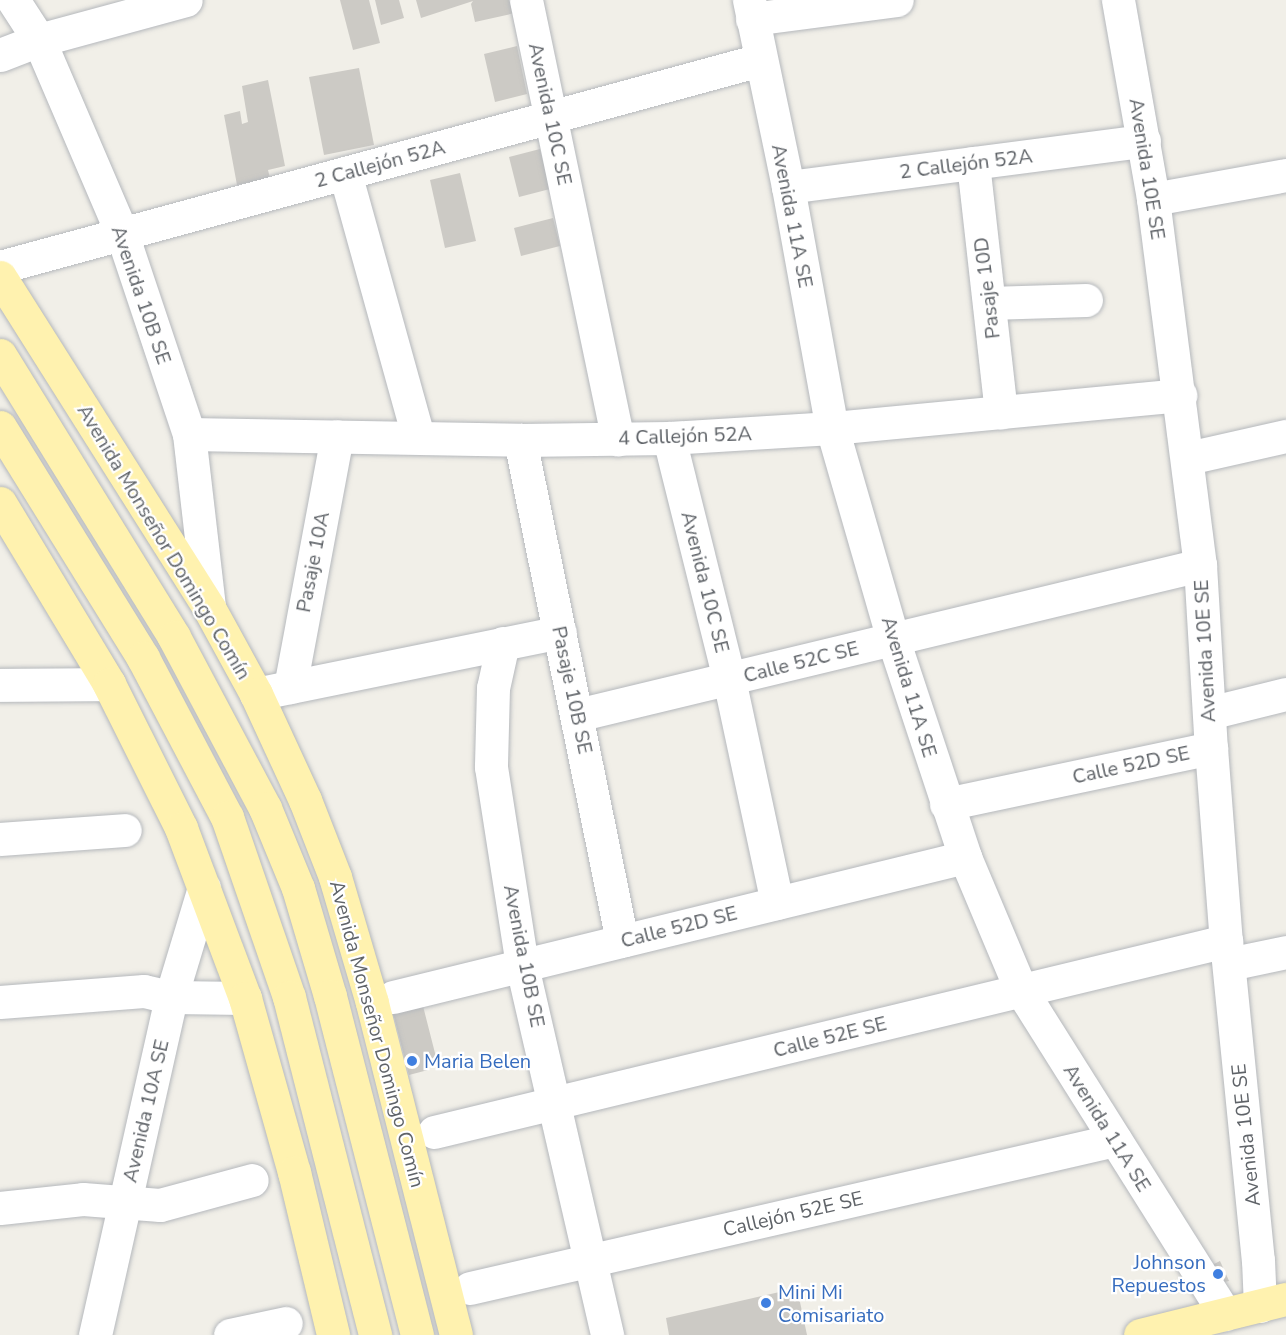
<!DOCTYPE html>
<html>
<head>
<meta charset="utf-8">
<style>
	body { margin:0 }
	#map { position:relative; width:1286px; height:1335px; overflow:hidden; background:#f1efe8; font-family:"Nunito Sans",sans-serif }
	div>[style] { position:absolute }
	.building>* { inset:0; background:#cccac5 }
	.roads { filter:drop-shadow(0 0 2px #b5b8bc) drop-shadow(0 0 2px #b5b8bc) }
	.minor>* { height:33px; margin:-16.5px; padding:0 16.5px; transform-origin:16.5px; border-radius:16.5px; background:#fff }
	.major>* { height:33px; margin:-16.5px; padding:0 16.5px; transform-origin:16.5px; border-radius:16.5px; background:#fff2af }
	.dots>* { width:16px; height:16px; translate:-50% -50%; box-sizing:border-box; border:3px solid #fff; border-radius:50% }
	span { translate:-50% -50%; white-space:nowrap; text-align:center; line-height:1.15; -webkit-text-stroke:4.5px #fff; paint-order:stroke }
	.street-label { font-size:20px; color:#5f6368 }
	.shop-label { font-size:20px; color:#366cbe }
	.left { translate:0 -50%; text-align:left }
	.right { translate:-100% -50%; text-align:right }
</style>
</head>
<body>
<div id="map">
	<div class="building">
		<i style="clip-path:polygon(340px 0,369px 0,380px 43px,353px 50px)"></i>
		<i style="clip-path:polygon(375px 0,399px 0,404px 18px,381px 25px)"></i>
		<i style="clip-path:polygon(416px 0,512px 0,515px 13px,475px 22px,471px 4px,473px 1px,421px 18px)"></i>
		<i style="clip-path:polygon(517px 46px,527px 94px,495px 102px,484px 54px)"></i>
		<i style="clip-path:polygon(359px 68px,374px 145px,324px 155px,309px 77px)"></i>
		<i style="clip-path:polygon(268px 80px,285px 166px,268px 170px,270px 178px,237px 185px,224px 115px,240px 111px,242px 124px,248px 122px,242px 86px)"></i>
		<i style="clip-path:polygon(540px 149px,550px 189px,519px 197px,509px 157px)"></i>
		<i style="clip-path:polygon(460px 173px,476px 241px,445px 248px,430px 180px)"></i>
		<i style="clip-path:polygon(553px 218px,560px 246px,521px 256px,514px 228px)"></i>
		<i style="clip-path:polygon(423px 1006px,436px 1057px,425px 1060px,428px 1070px,409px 1075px,393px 1013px)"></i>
		<i style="clip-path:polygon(1220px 1261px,1229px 1281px,1215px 1284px,1206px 1268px)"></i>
		<i style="clip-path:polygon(797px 1288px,807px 1335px,669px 1335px,666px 1318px)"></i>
	</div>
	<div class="roads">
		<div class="minor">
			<i style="left:13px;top:0;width:48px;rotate:57deg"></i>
			<i style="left:39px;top:40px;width:211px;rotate:66.8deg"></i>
			<i style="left:122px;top:234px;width:211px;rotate:71.5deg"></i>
			<i style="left:189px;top:434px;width:175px;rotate:83.4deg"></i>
			<i style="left:526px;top:0;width:449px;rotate:78.2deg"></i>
			<i style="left:749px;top:0;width:191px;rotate:78.2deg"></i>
			<i style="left:788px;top:187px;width:245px;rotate:79.7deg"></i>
			<i style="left:832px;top:428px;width:220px;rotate:73.9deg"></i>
			<i style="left:893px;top:639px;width:230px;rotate:71.7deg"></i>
			<i style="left:965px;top:857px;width:144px;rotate:67.2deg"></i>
			<i style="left:1021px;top:990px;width:383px;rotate:57.8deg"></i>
			<i style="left:1118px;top:0;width:202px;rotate:80deg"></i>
			<i style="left:1153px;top:199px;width:369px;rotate:82.7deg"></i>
			<i style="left:1200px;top:565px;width:183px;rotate:86.6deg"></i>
			<i style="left:1211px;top:748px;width:194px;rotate:85.6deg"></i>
			<i style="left:1226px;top:941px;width:321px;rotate:84.3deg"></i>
			<i style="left:1258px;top:1260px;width:46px;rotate:87.5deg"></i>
			<i style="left:752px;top:19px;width:146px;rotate:-7.5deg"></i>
			<i style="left:0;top:55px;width:42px;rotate:-21deg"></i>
			<i style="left:39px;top:40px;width:152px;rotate:-15.2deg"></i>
			<i style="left:973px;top:163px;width:251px;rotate:83.6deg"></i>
			<i style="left:345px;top:173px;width:274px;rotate:74.5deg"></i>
			<i style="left:788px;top:187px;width:359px;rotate:-7.4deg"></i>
			<i style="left:1153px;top:199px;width:135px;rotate:-10.2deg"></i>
			<i style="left:0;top:267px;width:788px;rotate:-15.24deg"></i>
			<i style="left:989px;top:303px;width:97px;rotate:-1.8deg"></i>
			<i style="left:189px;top:434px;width:331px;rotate:1deg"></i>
			<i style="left:520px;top:440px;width:149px;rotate:-0.8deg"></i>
			<i style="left:669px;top:438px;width:163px;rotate:-3.5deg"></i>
			<i style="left:832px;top:428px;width:350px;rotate:-5.4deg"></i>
			<i style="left:669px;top:438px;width:248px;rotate:76deg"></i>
			<i style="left:729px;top:679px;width:229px;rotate:77.9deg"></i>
			<i style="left:520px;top:440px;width:511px;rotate:78.49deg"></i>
			<i style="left:1188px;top:458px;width:100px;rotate:-12.7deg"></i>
			<i style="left:503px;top:643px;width:46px;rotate:102.5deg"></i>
			<i style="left:493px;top:688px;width:79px;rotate:91.5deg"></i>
			<i style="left:491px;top:767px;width:201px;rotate:81.1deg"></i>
			<i style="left:522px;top:966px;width:379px;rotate:77deg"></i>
			<i style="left:0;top:685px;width:109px;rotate:-0.5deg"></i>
			<i style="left:290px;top:687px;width:255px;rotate:-79.4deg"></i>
			<i style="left:256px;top:694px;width:310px;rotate:-11.5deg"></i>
			<i style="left:1209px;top:713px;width:79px;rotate:-13.9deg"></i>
			<i style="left:577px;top:715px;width:641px;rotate:-13.54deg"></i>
			<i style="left:946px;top:804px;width:271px;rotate:-11.9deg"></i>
			<i style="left:0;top:839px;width:125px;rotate:-4.1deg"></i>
			<i style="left:1229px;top:964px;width:58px;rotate:-11.9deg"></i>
			<i style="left:393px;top:997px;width:589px;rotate:-13.75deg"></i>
			<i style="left:0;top:1002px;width:144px;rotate:-4.4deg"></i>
			<i style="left:144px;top:991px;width:28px;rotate:13deg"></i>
			<i style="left:171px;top:997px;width:74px;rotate:0.8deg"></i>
			<i style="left:434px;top:1132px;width:815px;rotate:-13.56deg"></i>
			<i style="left:0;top:1208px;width:83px;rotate:-6.2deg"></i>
			<i style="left:83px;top:1199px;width:77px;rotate:4.5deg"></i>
			<i style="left:160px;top:1205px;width:95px;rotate:-15.2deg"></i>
			<i style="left:470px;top:1288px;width:662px;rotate:-12.92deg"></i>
			<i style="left:95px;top:1335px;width:346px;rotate:-77.3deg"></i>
			<i style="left:171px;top:997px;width:114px;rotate:-73.2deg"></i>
			<i style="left:230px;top:1335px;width:57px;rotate:-12.1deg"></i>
		</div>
		<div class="major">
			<i style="left:0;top:277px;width:391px;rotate:57.7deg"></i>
			<i style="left:209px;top:608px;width:98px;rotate:61.3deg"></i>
			<i style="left:256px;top:694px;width:117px;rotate:65.2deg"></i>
			<i style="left:305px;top:800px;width:83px;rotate:68.7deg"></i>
			<i style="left:335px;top:877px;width:131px;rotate:73.6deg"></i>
			<i style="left:372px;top:1003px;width:342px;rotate:75.8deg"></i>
			<i style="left:0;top:355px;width:331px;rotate:58.3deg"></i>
			<i style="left:174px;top:637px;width:194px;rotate:62deg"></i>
			<i style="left:265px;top:808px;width:87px;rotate:67.6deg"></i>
			<i style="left:298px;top:888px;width:113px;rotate:73.5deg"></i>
			<i style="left:330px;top:996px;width:350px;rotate:75.6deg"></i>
			<i style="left:0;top:427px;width:272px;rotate:58.2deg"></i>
			<i style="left:143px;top:658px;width:180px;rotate:62.2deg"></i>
			<i style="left:227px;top:817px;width:190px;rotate:71deg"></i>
			<i style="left:289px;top:997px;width:349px;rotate:75.7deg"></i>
			<i style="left:0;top:503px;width:211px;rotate:58.9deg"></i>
			<i style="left:109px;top:684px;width:161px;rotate:63.4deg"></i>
			<i style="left:181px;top:828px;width:182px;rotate:69.4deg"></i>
			<i style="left:245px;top:998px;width:181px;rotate:74.3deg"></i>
			<i style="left:294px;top:1172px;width:168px;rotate:76.5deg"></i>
			<i style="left:1140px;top:1335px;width:150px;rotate:-13.9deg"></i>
		</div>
	</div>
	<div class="dots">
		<i style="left:412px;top:1061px;background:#3f7fe0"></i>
		<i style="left:1218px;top:1274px;background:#3f7fe0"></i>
		<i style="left:766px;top:1303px;background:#3f7fe0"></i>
	</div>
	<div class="street-label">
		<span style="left:550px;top:114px;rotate:78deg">Avenida 10C SE</span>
		<span style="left:380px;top:164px;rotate:-15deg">2 Callejón 52A</span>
		<span style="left:966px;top:164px;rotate:-7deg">2 Callejón 52A</span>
		<span style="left:1147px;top:169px;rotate:81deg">Avenida 10E SE</span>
		<span style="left:792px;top:216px;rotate:79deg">Avenida 11A SE</span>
		<span style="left:987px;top:288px;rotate:-97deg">Pasaje 10D</span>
		<span style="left:141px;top:295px;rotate:71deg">Avenida 10B SE</span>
		<span style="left:685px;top:436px;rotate:-2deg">4 Callejón 52A</span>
		<span style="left:164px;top:542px;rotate:59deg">Avenida Monseñor Domingo Comín</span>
		<span style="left:313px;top:562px;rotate:-79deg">Pasaje 10A</span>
		<span style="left:705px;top:582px;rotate:76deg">Avenida 10C SE</span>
		<span style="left:1205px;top:651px;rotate:-93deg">Avenida 10E SE</span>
		<span style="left:801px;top:662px;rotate:-14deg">Calle 52C SE</span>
		<span style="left:909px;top:687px;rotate:73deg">Avenida 11A SE</span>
		<span style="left:572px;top:690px;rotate:78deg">Pasaje 10B SE</span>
		<span style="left:1131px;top:765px;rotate:-12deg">Calle 52D SE</span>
		<span style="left:679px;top:927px;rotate:-14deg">Calle 52D SE</span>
		<span style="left:524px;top:956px;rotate:79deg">Avenida 10B SE</span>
		<span style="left:377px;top:1034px;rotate:75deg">Avenida Monseñor Domingo Comín</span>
		<span style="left:830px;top:1037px;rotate:-14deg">Calle 52E SE</span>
		<span style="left:146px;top:1111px;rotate:-77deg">Avenida 10A SE</span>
		<span style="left:1107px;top:1128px;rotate:58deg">Avenida 11A SE</span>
		<span style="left:1246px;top:1135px;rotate:-96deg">Avenida 10E SE</span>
		<span style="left:793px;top:1214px;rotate:-13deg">Callejón 52E SE</span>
	</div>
	<div class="shop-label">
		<span class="left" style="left:424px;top:1061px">Maria Belen</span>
		<span class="right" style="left:1206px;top:1274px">Johnson<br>Repuestos</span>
		<span class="left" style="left:778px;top:1304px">Mini Mi<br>Comisariato</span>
	</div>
</div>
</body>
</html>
